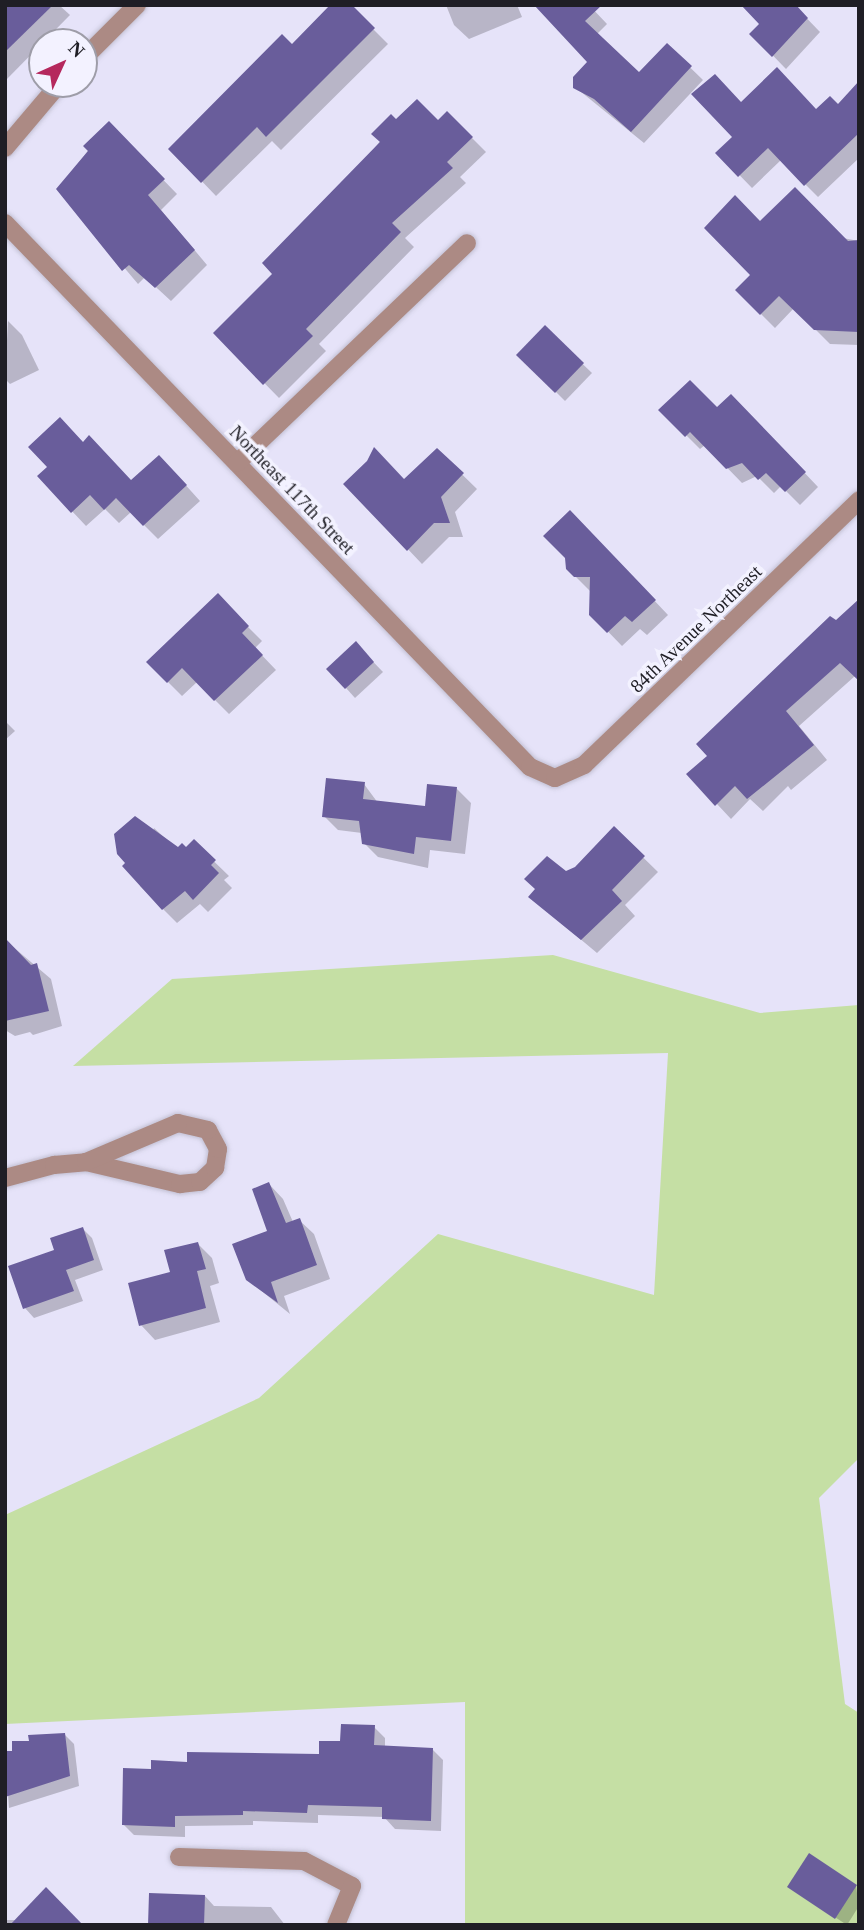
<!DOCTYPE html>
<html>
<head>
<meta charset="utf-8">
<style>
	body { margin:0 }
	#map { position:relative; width:864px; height:1930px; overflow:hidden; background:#e6e3f9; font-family:"Times New Roman",serif }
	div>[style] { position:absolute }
	.green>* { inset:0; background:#c5dfa4 }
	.shadow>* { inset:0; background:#0003 }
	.building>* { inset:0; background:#695d9b }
	.roads { filter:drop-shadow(0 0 2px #c2c0d3) drop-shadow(0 0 2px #c2c0d3) }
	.minor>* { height:18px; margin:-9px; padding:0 9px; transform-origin:9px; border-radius:9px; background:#ac8a84 }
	span { translate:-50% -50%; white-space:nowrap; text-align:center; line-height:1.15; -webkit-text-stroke:7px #f3f2ff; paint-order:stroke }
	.street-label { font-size:19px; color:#1f1e25 }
	.frame { position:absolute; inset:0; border:7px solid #1f1e25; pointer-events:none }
	.north { position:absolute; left:28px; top:28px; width:70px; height:70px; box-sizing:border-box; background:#f3f2ff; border:2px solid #9e9da8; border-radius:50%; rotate:45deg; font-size:19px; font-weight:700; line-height:28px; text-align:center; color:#1f1e25 }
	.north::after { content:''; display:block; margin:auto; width:24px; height:32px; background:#b5285d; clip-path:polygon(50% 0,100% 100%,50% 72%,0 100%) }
</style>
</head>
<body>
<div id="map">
	<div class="green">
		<i style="clip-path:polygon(553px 955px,760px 1013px,859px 1005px,859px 1458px,819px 1498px,845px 1704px,859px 1713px,859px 1925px,465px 1925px,465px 1702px,5px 1724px,5px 1515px,259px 1398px,438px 1234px,654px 1295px,668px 1053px,73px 1066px,172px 979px)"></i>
	</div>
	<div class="shadow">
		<i style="clip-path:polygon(5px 5px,59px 5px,70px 15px,5px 81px)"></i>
		<i style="clip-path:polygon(349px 5px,388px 44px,281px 150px,272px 141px,216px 196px,171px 149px,292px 46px)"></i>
		<i style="clip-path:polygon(446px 5px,517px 5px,522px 17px,469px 39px,454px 25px)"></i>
		<i style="clip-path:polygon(589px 5px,607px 24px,597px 34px,639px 74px,667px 45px,703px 80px,644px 143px,575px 87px,590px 62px,540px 10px)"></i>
		<i style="clip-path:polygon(794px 5px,820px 32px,786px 69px,752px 34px)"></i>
		<i style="clip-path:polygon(859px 84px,859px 158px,818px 197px,781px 160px,752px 188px,718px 153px,735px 137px,741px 104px,817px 112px,838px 106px)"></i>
		<i style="clip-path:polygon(447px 113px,486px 152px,460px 177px,466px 183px,405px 238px,414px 247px,319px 344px,326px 351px,279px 398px,215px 333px,275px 274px,396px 121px,438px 123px)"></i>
		<i style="clip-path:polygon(109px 124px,177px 194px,161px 210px,207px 265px,171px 301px,145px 277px,138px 284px,58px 189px)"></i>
		<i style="clip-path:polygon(760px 223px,859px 241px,859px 345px,830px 344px,794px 308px,775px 328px,737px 290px,752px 275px)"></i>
		<i style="clip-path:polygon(8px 321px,22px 335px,39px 370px,10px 384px,5px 379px)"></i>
		<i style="clip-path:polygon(545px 328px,592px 373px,565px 401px,519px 355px)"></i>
		<i style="clip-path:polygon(717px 409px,745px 410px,818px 487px,800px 505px,781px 486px,774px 493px,757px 476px,742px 483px,705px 445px,700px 449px,661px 410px)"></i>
		<i style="clip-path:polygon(83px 443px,132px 482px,173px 471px,200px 501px,158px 539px,131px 512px,119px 523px,105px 509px,86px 526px,39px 476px)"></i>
		<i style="clip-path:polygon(437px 450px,477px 489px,455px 512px,463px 537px,449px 537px,422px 564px,346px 484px,405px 481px)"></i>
		<i style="clip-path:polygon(584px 526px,668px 615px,647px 635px,640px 629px,622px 646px,591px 614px,591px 592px,567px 568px)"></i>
		<i style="clip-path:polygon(217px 596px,262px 641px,255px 648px,276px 670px,229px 714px,197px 682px,182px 696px,148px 662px)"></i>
		<i style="clip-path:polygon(830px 618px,855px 676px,799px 726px,827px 760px,791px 790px,788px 786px,763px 811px,750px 799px,731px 819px,689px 774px,709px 756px,698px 744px)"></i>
		<i style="clip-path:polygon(356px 644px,383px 672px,355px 698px,329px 669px)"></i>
		<i style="clip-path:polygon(5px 721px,15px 731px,5px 740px)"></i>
		<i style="clip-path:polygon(364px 784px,378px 803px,427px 808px,456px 788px,471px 803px,465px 854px,430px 850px,428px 868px,378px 857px,364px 843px,362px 833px,338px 830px,324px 816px)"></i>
		<i style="clip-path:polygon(154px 828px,178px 850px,186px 850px,194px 842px,229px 876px,224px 880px,232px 888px,208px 912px,200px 904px,177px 923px,140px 886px)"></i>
		<i style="clip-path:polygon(614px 829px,658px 872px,625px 905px,635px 916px,597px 953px,530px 897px,576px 868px)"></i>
		<i style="clip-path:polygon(5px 940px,51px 979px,62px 1026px,33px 1035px,30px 1032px,15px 1036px,5px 1030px)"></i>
		<i style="clip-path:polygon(269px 1184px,283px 1199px,293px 1222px,299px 1220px,314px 1234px,330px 1279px,284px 1296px,290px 1314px,247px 1279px,270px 1232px)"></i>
		<i style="clip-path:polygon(83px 1229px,92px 1238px,103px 1270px,75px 1280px,83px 1301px,34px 1318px,25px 1308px,56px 1251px)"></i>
		<i style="clip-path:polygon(198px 1244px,212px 1258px,219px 1283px,210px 1286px,220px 1322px,155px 1340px,141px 1325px,172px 1273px)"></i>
		<i style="clip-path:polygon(374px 1727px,385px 1738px,385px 1748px,433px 1750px,443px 1760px,441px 1831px,395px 1829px,384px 1817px,318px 1815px,318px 1823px,253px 1821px,253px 1825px,185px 1826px,185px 1837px,134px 1835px,123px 1824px,153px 1770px,189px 1763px,321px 1756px)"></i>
		<i style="clip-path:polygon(65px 1735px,74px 1744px,79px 1786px,9px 1808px,5px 1753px)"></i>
		<i style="clip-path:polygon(856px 1886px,859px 1906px,847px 1925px,789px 1887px)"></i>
		<i style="clip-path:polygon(205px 1896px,214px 1906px,271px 1907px,285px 1925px,150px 1925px)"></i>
		<i style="clip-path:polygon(5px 1920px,17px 1920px,81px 1925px,5px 1925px)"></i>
	</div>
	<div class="building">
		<i style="clip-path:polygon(5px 5px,53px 5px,5px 52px)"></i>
		<i style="clip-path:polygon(330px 5px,352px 5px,375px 28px,266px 137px,257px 127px,201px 183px,168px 149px,282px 34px,292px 44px)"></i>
		<i style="clip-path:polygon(534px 5px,602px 5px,585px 21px,639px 72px,667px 43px,692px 66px,631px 132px,594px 99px,573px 88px,573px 77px,587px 62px)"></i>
		<i style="clip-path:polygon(741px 5px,796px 5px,808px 18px,772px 57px,749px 34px,759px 24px)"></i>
		<i style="clip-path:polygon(777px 67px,816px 109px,830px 96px,838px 104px,859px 81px,859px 133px,804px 186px,768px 148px,738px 177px,715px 153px,732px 137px,691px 94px,715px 74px,741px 102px)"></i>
		<i style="clip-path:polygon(417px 99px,438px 120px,447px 111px,473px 137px,447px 162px,453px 168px,392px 223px,401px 232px,306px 329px,313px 336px,263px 385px,213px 333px,272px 274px,262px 263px,380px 142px,371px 134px,391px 114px,396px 119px)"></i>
		<i style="clip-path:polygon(109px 121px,165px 179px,148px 195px,195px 250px,155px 288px,129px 265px,122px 271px,56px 189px,88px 151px,83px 146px)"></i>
		<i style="clip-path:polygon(795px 187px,848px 241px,859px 240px,859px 332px,814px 330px,779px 296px,760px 315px,735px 290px,750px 275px,704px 228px,735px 195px,760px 221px)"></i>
		<i style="clip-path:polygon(545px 325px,584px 363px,555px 393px,516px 355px)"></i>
		<i style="clip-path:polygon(690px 380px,717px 407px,731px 394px,806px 472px,785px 492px,766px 473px,758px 480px,742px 463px,726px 469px,690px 432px,685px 437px,658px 410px)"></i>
		<i style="clip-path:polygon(60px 417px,83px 442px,89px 435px,131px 480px,159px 455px,187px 485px,143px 526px,116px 498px,104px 510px,90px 495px,71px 513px,37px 476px,47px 467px,28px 447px)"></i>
		<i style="clip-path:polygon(374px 447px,404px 479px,437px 448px,464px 473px,441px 497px,450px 523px,434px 523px,407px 551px,343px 484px,367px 461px)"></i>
		<i style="clip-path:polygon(570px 510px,656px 600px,632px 622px,625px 616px,607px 633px,589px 615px,590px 577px,574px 577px,566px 569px,565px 558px,543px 536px)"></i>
		<i style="clip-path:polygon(218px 593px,249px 626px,242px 633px,263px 655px,214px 701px,182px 668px,167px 683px,146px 662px)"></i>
		<i style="clip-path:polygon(859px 599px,859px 681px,840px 663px,786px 711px,814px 745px,747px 799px,735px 786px,715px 806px,686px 774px,707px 756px,696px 744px,830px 616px,836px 620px)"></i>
		<i style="clip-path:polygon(356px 641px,374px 662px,345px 689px,326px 669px)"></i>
		<i style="clip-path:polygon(326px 778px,365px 782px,363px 799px,425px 806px,427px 784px,457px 787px,451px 841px,416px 837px,414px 854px,362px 844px,359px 821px,322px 817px)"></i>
		<i style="clip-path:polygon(135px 816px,178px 847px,182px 843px,186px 847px,194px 839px,216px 860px,211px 865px,219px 873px,193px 900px,185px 891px,162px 910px,122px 866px,125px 863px,117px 854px,114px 834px)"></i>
		<i style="clip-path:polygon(614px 826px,645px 856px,612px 890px,622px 901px,581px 940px,528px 897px,535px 889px,524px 879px,547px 856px,566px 871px,575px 867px)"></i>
		<i style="clip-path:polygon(5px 938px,31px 965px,37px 963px,49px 1011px,5px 1021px)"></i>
		<i style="clip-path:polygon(269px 1182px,286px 1223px,300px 1218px,317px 1265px,271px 1282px,278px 1303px,246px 1280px,232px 1244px,267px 1231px,252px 1189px)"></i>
		<i style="clip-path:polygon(83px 1227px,94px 1260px,66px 1270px,74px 1291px,23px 1309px,8px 1266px,54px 1250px,50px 1238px)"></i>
		<i style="clip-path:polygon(198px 1242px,206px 1269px,197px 1271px,206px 1308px,139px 1326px,128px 1283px,170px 1272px,164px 1250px)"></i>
		<i style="clip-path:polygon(341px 1724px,375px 1725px,374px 1745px,433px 1748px,431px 1821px,382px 1819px,382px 1807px,308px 1805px,307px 1813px,243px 1811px,243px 1815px,175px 1816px,175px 1827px,122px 1825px,123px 1768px,151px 1769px,151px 1760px,187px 1762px,187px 1752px,319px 1754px,319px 1741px,340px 1741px)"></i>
		<i style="clip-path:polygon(65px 1733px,70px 1776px,5px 1797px,5px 1751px,12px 1751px,12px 1741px,29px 1741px,28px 1735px)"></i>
		<i style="clip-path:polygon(809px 1853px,857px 1885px,835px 1919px,787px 1887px)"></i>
		<i style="clip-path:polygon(46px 1887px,83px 1925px,10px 1925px)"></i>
		<i style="clip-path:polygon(149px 1893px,205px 1895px,204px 1925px,148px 1925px)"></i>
	</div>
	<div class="roads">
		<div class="minor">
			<i style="left:84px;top:58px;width:75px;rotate:-45deg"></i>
			<i style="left:5px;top:148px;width:84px;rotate:-49.8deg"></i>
			<i style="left:5px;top:223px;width:756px;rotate:46.02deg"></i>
			<i style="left:530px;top:767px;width:27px;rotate:24deg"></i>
			<i style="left:555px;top:778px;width:32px;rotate:-24deg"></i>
			<i style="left:584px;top:765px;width:382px;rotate:-43.9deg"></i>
			<i style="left:237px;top:463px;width:318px;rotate:-43.7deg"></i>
			<i style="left:5px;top:1178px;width:51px;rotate:-14.9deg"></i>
			<i style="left:54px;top:1165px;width:32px;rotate:-5deg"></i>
			<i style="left:86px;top:1162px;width:97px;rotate:13.2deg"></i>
			<i style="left:180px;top:1184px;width:20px;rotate:-6deg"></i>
			<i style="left:200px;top:1182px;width:21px;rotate:-43deg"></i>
			<i style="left:215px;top:1168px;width:19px;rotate:-81deg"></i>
			<i style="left:218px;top:1149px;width:21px;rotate:-118deg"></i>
			<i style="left:208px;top:1130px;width:31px;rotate:-167deg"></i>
			<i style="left:178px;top:1123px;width:100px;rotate:157deg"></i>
			<i style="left:179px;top:1857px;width:125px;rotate:1.8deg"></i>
			<i style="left:304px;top:1861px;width:54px;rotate:27.5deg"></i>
			<i style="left:352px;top:1886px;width:42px;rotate:112.3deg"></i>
		</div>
	</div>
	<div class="street-label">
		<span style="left:292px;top:490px;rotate:46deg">Northeast 117th Street</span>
		<span style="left:696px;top:629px;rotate:-44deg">84th Avenue Northeast</span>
	</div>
	<div class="frame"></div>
	<div class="north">N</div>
</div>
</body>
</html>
